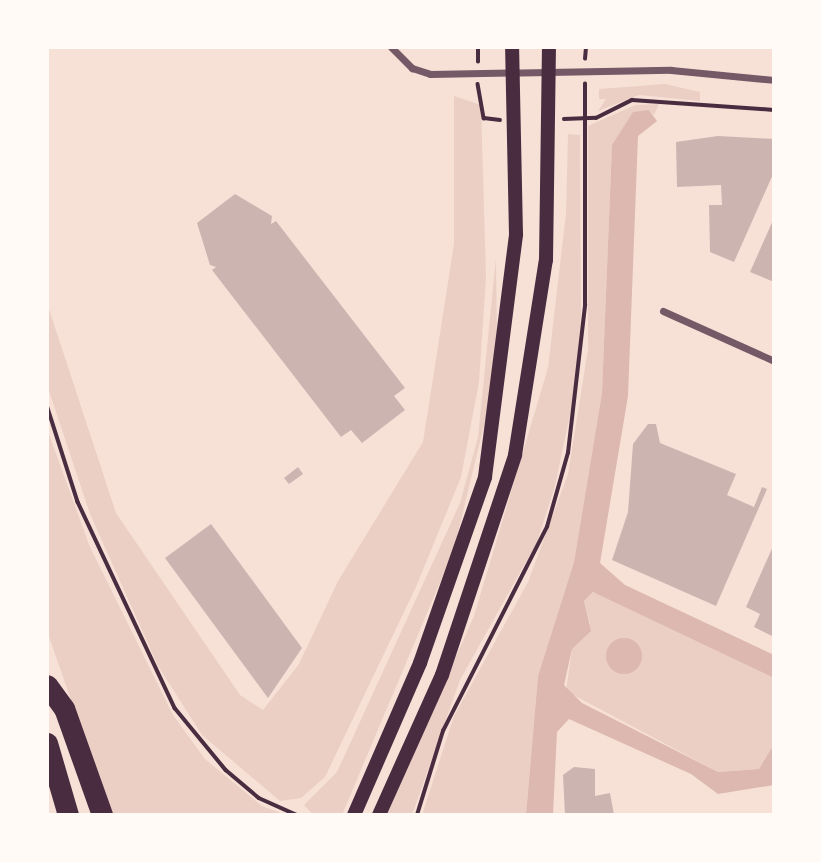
<!DOCTYPE html>
<html>
<head>
<meta charset="utf-8">
<style>
	body { margin:0 }
	#map { position:relative; width:821px; height:862px; overflow:hidden; background:#f7e1d7; font-family:"Golos Text",sans-serif }
	div>[style] { position:absolute }
	.green>* { inset:0; background:#ebcfc5 }
	.water>* { inset:0; background:#dcb8b0 }
	.round { border-radius:50% }
	.building>* { inset:0; background:#ccb4b1 }
	.path>* { height:3.5px; margin:-1.75px; padding:0 1.75px; transform-origin:1.75px; border-radius:1.75px; background:#4a2c40 }
	.minor>* { height:7px; margin:-3.5px; padding:0 3.5px; transform-origin:3.5px; border-radius:3.5px; background:#755966 }
	.secondary>* { height:14px; margin:-7px; padding:0 7px; transform-origin:7px; border-radius:7px; background:#4a2c40 }
	.motorway>* { height:21px; margin:-10.5px; padding:0 10.5px; transform-origin:10.5px; border-radius:10.5px; background:#4a2c40 }
	span { translate:-50% -50%; white-space:nowrap; text-align:center; line-height:1.15; -webkit-text-stroke:5px #fffaf5; paint-order:stroke }
	.frame { position:absolute; inset:0; border:49px solid #fffaf5; pointer-events:none }
</style>
</head>
<body>
<div id="map">
	<div class="green">
		<i style="clip-path:polygon(665px 84px,700px 92px,700px 101px,639px 95px,598px 111px,606px 99px,599px 99px,599px 89px)"></i>
		<i style="clip-path:polygon(454px 96px,481px 105px,486px 277px,479px 382px,461px 477px,416px 587px,325px 777px,301px 798px,280px 801px,202px 735px,158px 666px,90px 514px,47px 385px,47px 303px,116px 513px,240px 695px,263px 710px,299px 664px,338px 581px,423px 442px,454px 244px)"></i>
		<i style="clip-path:polygon(659px 104px,654px 115px,649px 110px,612px 145px,602px 393px,574px 562px,538px 676px,526px 815px,422px 815px,454px 716px,528px 582px,568px 474px,588px 349px,588px 126px,635px 105px)"></i>
		<i style="clip-path:polygon(568px 134px,580px 135px,581px 316px,574px 395px,555px 486px,537px 542px,460px 680px,412px 815px,386px 815px,474px 616px,548px 368px,566px 213px)"></i>
		<i style="clip-path:polygon(496px 258px,497px 338px,487px 413px,454px 549px,342px 815px,313px 815px,304px 805px,337px 772px,460px 503px,478px 437px)"></i>
		<i style="clip-path:polygon(47px 429px,90px 547px,173px 715px,205px 759px,262px 806px,286px 815px,111px 815px,47px 631px)"></i>
		<i style="clip-path:polygon(594px 592px,774px 678px,774px 744px,759px 769px,718px 772px,566px 691px,572px 649px,590px 624px,584px 601px)"></i>
	</div>
	<div class="water">
		<i style="clip-path:polygon(649px 110px,657px 121px,638px 136px,628px 396px,600px 563px,625px 585px,774px 655px,774px 678px,593px 592px,584px 601px,591px 631px,572px 649px,564px 685px,582px 703px,718px 772px,759px 769px,774px 744px,774px 785px,718px 794px,691px 774px,569px 719px,557px 732px,553px 815px,526px 815px,538px 676px,574px 562px,602px 393px,612px 145px,633px 112px)"></i>
		<i class="round" style="left:606px;top:638px;width:36px;height:36px"></i>
	</div>
	<div class="building">
		<i style="clip-path:polygon(718px 136px,774px 139px,774px 172px,734px 262px,710px 252px,709px 205px,722px 205px,721px 185px,677px 187px,676px 142px)"></i>
		<i style="clip-path:polygon(235px 194px,272px 216px,271px 224px,276px 221px,405px 388px,394px 396px,405px 410px,362px 443px,351px 430px,341px 437px,212px 270px,216px 267px,210px 265px,197px 223px)"></i>
		<i style="clip-path:polygon(774px 218px,774px 282px,750px 272px)"></i>
		<i style="clip-path:polygon(648px 424px,656px 424px,660px 443px,736px 474px,727px 495px,754px 507px,762px 487px,767px 489px,716px 606px,612px 560px,628px 512px,633px 444px)"></i>
		<i style="clip-path:polygon(298px 467px,303px 474px,289px 484px,284px 478px)"></i>
		<i style="clip-path:polygon(211px 524px,302px 648px,268px 698px,165px 558px)"></i>
		<i style="clip-path:polygon(774px 544px,774px 637px,754px 627px,760px 614px,746px 607px)"></i>
		<i style="clip-path:polygon(574px 767px,595px 769px,595px 796px,610px 793px,614px 815px,565px 815px,563px 775px)"></i>
	</div>
	<div class="path">
		<i style="left:585px;top:59px;width:12px;rotate:-85deg"></i>
		<i style="left:478px;top:62px;width:15px;rotate:-90deg"></i>
		<i style="left:478px;top:84px;width:35px;rotate:80deg"></i>
		<i style="left:484px;top:118px;width:16px;rotate:7deg"></i>
		<i style="left:564px;top:119px;width:32px;rotate:-2deg"></i>
		<i style="left:596px;top:118px;width:40px;rotate:-26.6deg"></i>
		<i style="left:632px;top:100px;width:142px;rotate:4deg"></i>
		<i style="left:47px;top:405px;width:102px;rotate:72.3deg"></i>
		<i style="left:78px;top:502px;width:228px;rotate:64.8deg"></i>
		<i style="left:175px;top:708px;width:80px;rotate:50.6deg"></i>
		<i style="left:226px;top:770px;width:43px;rotate:40.3deg"></i>
		<i style="left:259px;top:798px;width:42px;rotate:24.1deg"></i>
		<i style="left:417px;top:815px;width:88px;rotate:-72.8deg"></i>
		<i style="left:443px;top:731px;width:229px;rotate:-63deg"></i>
		<i style="left:547px;top:527px;width:77px;rotate:-74.2deg"></i>
		<i style="left:568px;top:453px;width:149px;rotate:-83.4deg"></i>
		<i style="left:585px;top:305px;width:221px;rotate:-90deg"></i>
	</div>
	<div class="minor">
		<i style="left:391px;top:47px;width:30px;rotate:45deg"></i>
		<i style="left:412px;top:68px;width:19px;rotate:18deg"></i>
		<i style="left:430px;top:74px;width:241px;rotate:-1deg"></i>
		<i style="left:671px;top:70px;width:103px;rotate:5.5deg"></i>
		<i style="left:663px;top:311px;width:122px;rotate:24.2deg"></i>
	</div>
	<div class="secondary">
		<i style="left:354px;top:815px;width:166px;rotate:-66.5deg"></i>
		<i style="left:420px;top:663px;width:197px;rotate:-70.7deg"></i>
		<i style="left:485px;top:477px;width:245px;rotate:-82.7deg"></i>
		<i style="left:516px;top:234px;width:187px;rotate:-91.2deg"></i>
		<i style="left:379px;top:815px;width:154px;rotate:-65.8deg"></i>
		<i style="left:442px;top:675px;width:232px;rotate:-71.6deg"></i>
		<i style="left:515px;top:455px;width:197px;rotate:-81deg"></i>
		<i style="left:546px;top:260px;width:213px;rotate:-89.2deg"></i>
	</div>
	<div class="motorway">
		<i style="left:47px;top:685px;width:29px;rotate:54deg"></i>
		<i style="left:64px;top:708px;width:114px;rotate:70.4deg"></i>
		<i style="left:47px;top:743px;width:75px;rotate:73.7deg"></i>
	</div>
	<div class="frame"></div>
</div>
</body>
</html>
